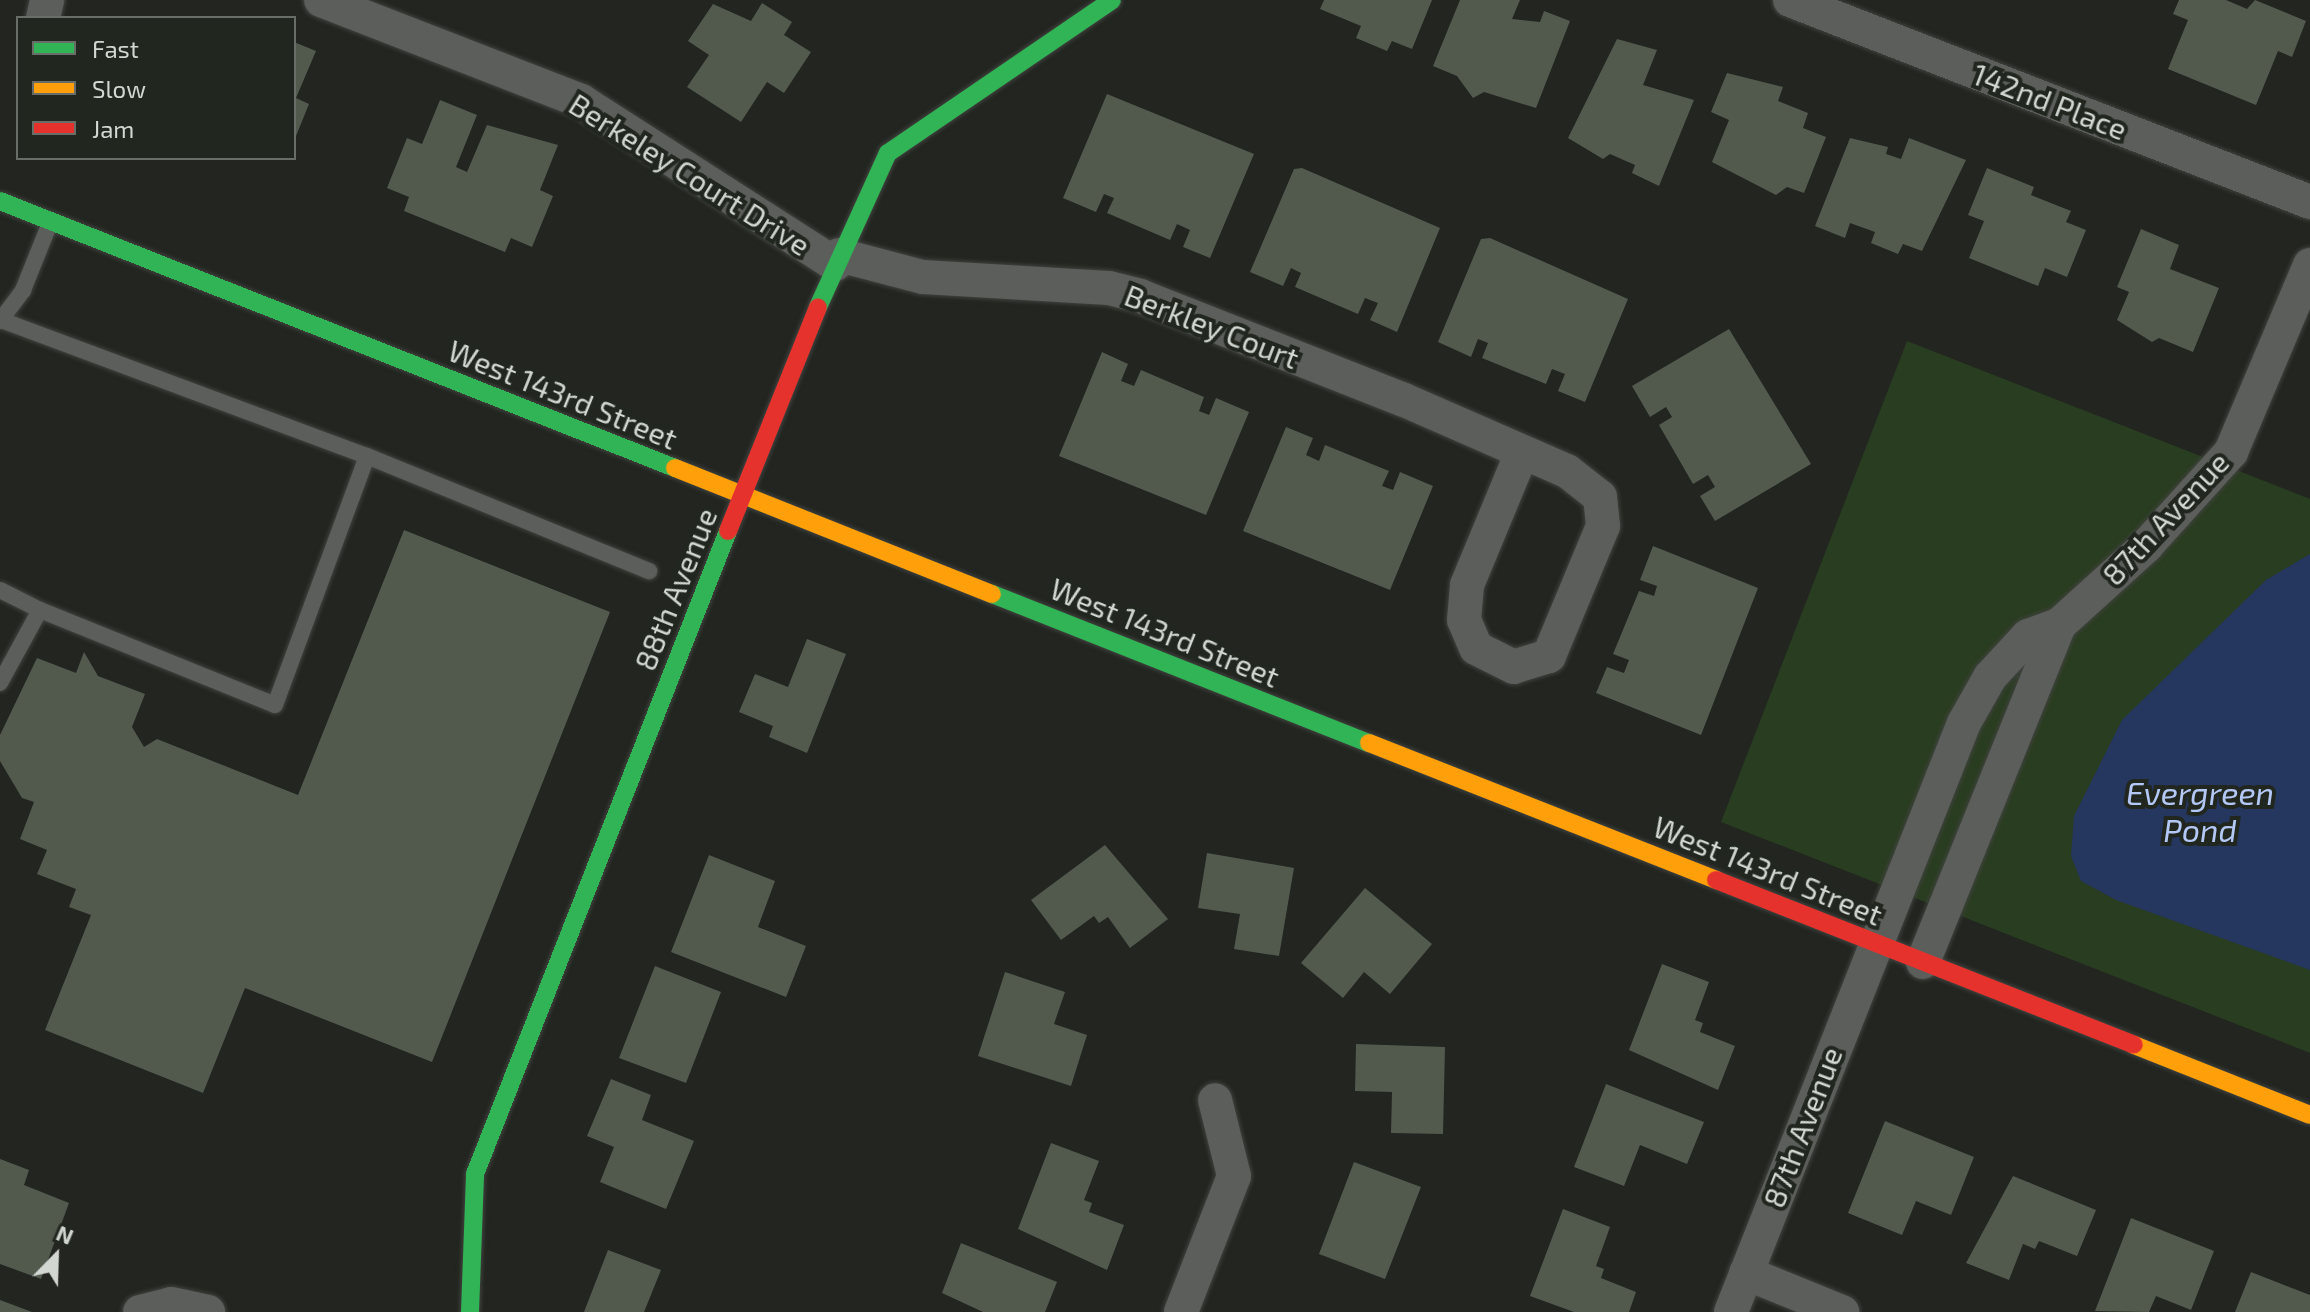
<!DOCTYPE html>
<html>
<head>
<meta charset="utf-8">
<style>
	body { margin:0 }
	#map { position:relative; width:2310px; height:1312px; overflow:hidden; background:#222520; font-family:"Exo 2",sans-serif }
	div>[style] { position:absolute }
	.green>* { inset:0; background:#293d20 }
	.water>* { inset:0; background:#25365f }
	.building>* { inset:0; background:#525a4e }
	.roads { filter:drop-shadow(0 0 2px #40423e) drop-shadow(0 0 2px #40423e) }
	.lane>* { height:16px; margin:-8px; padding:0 8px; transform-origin:8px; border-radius:8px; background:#5c5e5b }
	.street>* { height:34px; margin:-17px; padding:0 17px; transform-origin:17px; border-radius:17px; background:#5c5e5b }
	.fast>* { height:18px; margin:-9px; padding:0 9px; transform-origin:9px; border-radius:9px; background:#30b455 }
	.slow>* { height:18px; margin:-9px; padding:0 9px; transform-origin:9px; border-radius:9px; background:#ff9f0a }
	.jam>* { height:18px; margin:-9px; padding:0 9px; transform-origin:9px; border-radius:9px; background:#e5322d }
	span { translate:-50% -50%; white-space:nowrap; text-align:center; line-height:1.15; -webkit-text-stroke:8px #21261f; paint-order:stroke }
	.street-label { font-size:30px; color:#d3d7d2 }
	.water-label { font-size:32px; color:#b3c8f5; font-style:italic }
	.legend { position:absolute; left:16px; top:16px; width:280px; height:144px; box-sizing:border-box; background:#21261f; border:2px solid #686d67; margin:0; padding:10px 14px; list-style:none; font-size:24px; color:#d3d7d2 }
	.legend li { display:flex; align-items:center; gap:16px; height:40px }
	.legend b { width:40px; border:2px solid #686d67 }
	.north { position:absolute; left:16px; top:1216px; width:80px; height:80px; -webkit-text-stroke:6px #21261f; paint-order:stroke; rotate:23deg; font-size:22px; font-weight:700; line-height:32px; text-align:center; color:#d3d7d2 }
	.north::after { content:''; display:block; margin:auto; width:28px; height:36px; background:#d3d7d2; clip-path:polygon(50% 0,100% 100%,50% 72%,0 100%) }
</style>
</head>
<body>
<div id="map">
	<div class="green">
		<i style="clip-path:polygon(1907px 341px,2310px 499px,2310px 1053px,1721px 822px)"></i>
	</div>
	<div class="water">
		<i style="clip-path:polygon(2310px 554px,2310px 970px,2116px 900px,2081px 881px,2071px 856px,2074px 816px,2122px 720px,2266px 580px)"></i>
	</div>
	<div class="building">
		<i style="clip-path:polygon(1324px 0,1432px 0,1412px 49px,1392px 41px,1387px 51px,1356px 38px,1361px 26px,1320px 9px)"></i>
		<i style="clip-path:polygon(1460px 0,1520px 0,1512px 19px,1540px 22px,1544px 11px,1570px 21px,1536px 108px,1484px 92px,1473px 98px,1457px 76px,1433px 66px)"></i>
		<i style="clip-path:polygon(2179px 0,2226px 0,2247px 9px,2255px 0,2306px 21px,2292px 57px,2278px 51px,2256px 105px,2168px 69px,2188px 20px,2173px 14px)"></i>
		<i style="clip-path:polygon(762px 3px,792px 22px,784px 35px,811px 52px,784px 93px,767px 82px,741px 122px,687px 87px,709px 55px,688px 41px,713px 4px,751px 21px)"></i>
		<i style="clip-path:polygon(1617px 39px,1657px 50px,1643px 85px,1694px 100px,1659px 186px,1632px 173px,1635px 165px,1610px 154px,1603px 159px,1568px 138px)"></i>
		<i style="clip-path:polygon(294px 42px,316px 51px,296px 98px,309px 104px,294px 141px)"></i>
		<i style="clip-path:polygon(1727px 73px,1783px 87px,1778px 101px,1808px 113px,1803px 128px,1826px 137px,1804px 193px,1787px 187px,1776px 195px,1712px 162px,1729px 120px,1711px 112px)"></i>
		<i style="clip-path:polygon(1107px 94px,1254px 154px,1210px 258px,1183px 247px,1190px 230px,1177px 224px,1170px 240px,1107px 213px,1114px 198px,1104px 194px,1096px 212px,1063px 198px)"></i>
		<i style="clip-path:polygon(440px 100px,477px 115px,456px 167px,467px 172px,487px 125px,558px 145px,540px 190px,553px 196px,532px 247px,511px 238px,505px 252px,404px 211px,409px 197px,387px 188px,407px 138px,422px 144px)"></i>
		<i style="clip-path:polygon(1850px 138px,1888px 147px,1886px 154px,1901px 159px,1909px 138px,1966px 160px,1922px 251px,1903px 244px,1898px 254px,1871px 243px,1875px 232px,1850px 223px,1845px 238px,1815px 226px)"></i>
		<i style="clip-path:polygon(1302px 168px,1440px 228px,1397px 332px,1370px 320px,1378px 303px,1365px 298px,1358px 314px,1295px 287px,1301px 273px,1291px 268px,1283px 286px,1250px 272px,1294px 169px)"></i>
		<i style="clip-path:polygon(1987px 168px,2034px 187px,2031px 195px,2071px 211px,2066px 222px,2086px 230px,2067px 277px,2045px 268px,2038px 286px,1969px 258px,1984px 221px,1968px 215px)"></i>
		<i style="clip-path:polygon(2141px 229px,2179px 245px,2170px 269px,2219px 288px,2193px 352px,2159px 338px,2152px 342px,2117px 320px,2129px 292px,2117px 287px)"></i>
		<i style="clip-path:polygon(1490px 238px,1628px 299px,1585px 402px,1558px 391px,1565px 374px,1552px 369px,1546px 384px,1482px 358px,1488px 343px,1478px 339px,1471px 357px,1438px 342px,1481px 239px)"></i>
		<i style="clip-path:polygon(1729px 329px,1811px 464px,1715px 521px,1700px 496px,1715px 487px,1708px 475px,1693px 484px,1659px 425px,1672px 417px,1666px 407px,1650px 417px,1632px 386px)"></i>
		<i style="clip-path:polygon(1102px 352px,1128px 364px,1121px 381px,1134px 386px,1141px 370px,1204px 397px,1199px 411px,1209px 415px,1216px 398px,1249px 412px,1206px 515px,1059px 456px)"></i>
		<i style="clip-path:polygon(1286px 427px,1313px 438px,1306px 455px,1319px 461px,1325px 445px,1389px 471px,1382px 486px,1393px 490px,1400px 472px,1433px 486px,1390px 590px,1243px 531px)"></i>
		<i style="clip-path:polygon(404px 530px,610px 612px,432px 1062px,245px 988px,203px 1093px,45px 1030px,91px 915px,69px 907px,76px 889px,37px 874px,47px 850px,20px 839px,34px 802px,22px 798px,0 761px,0 735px,37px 658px,76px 673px,84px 652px,98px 676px,145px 694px,132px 727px,144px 747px,157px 739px,298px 795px)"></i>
		<i style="clip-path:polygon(1653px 546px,1758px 588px,1701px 735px,1596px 693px,1607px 667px,1624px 673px,1629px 660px,1613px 654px,1639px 591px,1654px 596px,1657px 586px,1640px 580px)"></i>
		<i style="clip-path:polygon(807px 639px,846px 654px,807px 753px,769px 737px,773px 726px,739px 712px,755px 674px,788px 687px)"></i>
		<i style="clip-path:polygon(1105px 845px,1168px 919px,1130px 948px,1108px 917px,1099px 923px,1094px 916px,1061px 940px,1031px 900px)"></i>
		<i style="clip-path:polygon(1207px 853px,1294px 868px,1279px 956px,1234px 949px,1240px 914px,1198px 908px)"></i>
		<i style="clip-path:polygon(709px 855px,775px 881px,758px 927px,806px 946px,786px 997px,671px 952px)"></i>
		<i style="clip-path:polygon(1365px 888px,1432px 944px,1390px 994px,1364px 972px,1343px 998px,1301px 963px)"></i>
		<i style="clip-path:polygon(1662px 964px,1709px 982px,1695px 1020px,1703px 1023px,1700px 1032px,1735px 1046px,1718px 1090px,1629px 1050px)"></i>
		<i style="clip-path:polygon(655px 966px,721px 992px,686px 1083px,619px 1058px)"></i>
		<i style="clip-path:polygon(1005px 972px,1065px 992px,1054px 1024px,1087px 1035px,1071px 1086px,978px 1056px)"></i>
		<i style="clip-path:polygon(1356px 1044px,1445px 1047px,1443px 1134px,1391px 1133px,1392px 1092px,1355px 1091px)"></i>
		<i style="clip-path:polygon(611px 1079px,651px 1095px,642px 1120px,694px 1141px,666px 1209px,600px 1182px,614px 1147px,587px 1136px)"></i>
		<i style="clip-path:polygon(1606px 1084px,1704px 1122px,1687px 1164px,1640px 1145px,1624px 1186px,1574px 1167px)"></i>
		<i style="clip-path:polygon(1885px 1121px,1974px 1157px,1951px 1215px,1916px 1201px,1902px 1235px,1848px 1213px)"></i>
		<i style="clip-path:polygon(1051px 1143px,1099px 1161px,1084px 1200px,1092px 1203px,1089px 1212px,1124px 1225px,1107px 1270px,1018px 1229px)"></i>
		<i style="clip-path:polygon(0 1159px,29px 1170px,24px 1185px,69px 1203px,41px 1279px,0 1264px)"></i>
		<i style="clip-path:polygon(1354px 1162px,1421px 1187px,1385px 1279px,1319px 1254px)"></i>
		<i style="clip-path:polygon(2013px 1176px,2096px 1210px,2077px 1256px,2039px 1241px,2035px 1249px,2023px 1244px,2009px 1280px,1966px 1263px)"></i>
		<i style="clip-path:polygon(1563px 1209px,1610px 1227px,1596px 1266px,1604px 1269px,1601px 1278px,1636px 1292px,1629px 1312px,1574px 1312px,1530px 1296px)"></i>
		<i style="clip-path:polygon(2131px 1218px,2214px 1251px,2191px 1310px,2156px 1296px,2149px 1312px,2095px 1311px)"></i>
		<i style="clip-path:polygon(961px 1243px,1057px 1282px,1045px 1312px,983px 1312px,942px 1293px)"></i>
		<i style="clip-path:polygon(608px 1250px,661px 1270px,644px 1312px,584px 1312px)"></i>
		<i style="clip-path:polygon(2251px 1272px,2310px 1295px,2310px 1312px,2235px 1312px)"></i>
		<i style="clip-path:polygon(0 1300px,32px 1312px,0 1312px)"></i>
	</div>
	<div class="roads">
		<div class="lane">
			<i style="left:1px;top:320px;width:390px;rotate:20.4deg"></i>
			<i style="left:0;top:321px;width:39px;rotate:-53deg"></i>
			<i style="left:23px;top:290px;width:72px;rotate:-68.1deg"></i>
			<i style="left:0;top:590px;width:45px;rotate:26.6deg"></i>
			<i style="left:0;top:683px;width:83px;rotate:-61.3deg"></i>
			<i style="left:40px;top:610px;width:253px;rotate:22deg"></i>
			<i style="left:275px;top:705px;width:265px;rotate:-69.7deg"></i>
			<i style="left:367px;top:456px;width:305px;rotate:22.2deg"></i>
		</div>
		<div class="street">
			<i style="left:321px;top:0;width:279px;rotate:21.2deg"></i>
			<i style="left:581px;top:101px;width:302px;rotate:32.7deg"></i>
			<i style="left:1790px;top:0;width:558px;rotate:21.23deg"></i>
			<i style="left:43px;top:18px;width:18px;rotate:-77deg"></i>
			<i style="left:839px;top:255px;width:87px;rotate:14.7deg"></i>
			<i style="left:923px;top:277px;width:186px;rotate:3.4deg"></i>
			<i style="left:1109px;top:288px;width:32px;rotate:14deg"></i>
			<i style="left:1140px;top:296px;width:282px;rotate:21.5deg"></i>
			<i style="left:1402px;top:399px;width:180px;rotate:23.6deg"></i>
			<i style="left:1567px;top:471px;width:42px;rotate:38.2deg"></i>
			<i style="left:1600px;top:497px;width:29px;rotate:84deg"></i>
			<i style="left:1603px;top:526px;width:141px;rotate:112.6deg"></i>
			<i style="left:1549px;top:656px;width:37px;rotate:163deg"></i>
			<i style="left:1514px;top:667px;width:42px;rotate:-153.4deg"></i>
			<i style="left:1476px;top:648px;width:30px;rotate:-113deg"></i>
			<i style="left:1464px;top:620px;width:35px;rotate:-85deg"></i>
			<i style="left:1467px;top:585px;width:144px;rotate:-67.5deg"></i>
			<i style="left:1923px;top:962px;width:363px;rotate:-68deg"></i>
			<i style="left:1746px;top:1273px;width:104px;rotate:22.1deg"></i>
			<i style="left:140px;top:1312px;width:32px;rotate:-14deg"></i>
			<i style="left:171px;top:1304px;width:38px;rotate:12deg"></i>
			<i style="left:1181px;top:1312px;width:146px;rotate:-68.7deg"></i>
			<i style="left:1234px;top:1176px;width:78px;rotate:-104deg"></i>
			<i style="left:1731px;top:1312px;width:633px;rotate:-68.42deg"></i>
			<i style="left:1964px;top:723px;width:53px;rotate:-60.5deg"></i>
			<i style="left:1990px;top:677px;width:56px;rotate:-47.2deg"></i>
			<i style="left:2028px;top:636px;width:33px;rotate:-20deg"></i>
			<i style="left:2059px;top:625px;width:118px;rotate:-42.2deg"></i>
			<i style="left:2146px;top:546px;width:127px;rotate:-47.9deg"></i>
			<i style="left:2231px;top:452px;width:203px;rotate:-67.1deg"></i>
		</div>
		<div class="fast">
			<i style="left:0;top:201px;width:726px;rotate:21.58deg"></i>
			<i style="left:818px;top:307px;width:169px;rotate:-65.6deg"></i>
			<i style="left:888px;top:153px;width:271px;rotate:-34.3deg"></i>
			<i style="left:992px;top:594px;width:405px;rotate:21.6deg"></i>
			<i style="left:470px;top:1312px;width:138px;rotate:-87.9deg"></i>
			<i style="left:475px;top:1174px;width:691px;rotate:-68.52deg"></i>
		</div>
		<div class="slow">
			<i style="left:675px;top:468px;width:341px;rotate:21.7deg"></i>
			<i style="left:1369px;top:743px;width:373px;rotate:21.5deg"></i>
			<i style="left:2134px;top:1045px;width:189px;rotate:21.7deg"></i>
		</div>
		<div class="jam">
			<i style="left:728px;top:531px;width:241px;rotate:-68.1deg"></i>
			<i style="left:1716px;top:880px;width:449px;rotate:21.5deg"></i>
		</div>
	</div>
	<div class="street-label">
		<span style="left:2050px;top:101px;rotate:21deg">142nd Place</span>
		<span style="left:690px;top:174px;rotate:32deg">Berkeley Court Drive</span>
		<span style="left:1212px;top:326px;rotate:21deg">Berkley Court</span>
		<span style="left:563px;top:394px;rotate:22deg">West 143rd Street</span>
		<span style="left:2165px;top:518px;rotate:-47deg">87th Avenue</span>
		<span style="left:675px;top:589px;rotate:-68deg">88th Avenue</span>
		<span style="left:1165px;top:632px;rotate:22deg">West 143rd Street</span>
		<span style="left:1768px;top:870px;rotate:22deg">West 143rd Street</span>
		<span style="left:1802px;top:1127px;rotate:-69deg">87th Avenue</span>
	</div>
	<div class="water-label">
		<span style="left:2200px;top:811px">Evergreen<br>Pond</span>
	</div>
	<ul class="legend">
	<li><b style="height:10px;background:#30b455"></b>Fast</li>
	<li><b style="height:10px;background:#ff9f0a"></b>Slow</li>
	<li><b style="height:10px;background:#e5322d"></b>Jam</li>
	</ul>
	<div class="north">N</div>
</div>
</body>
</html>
